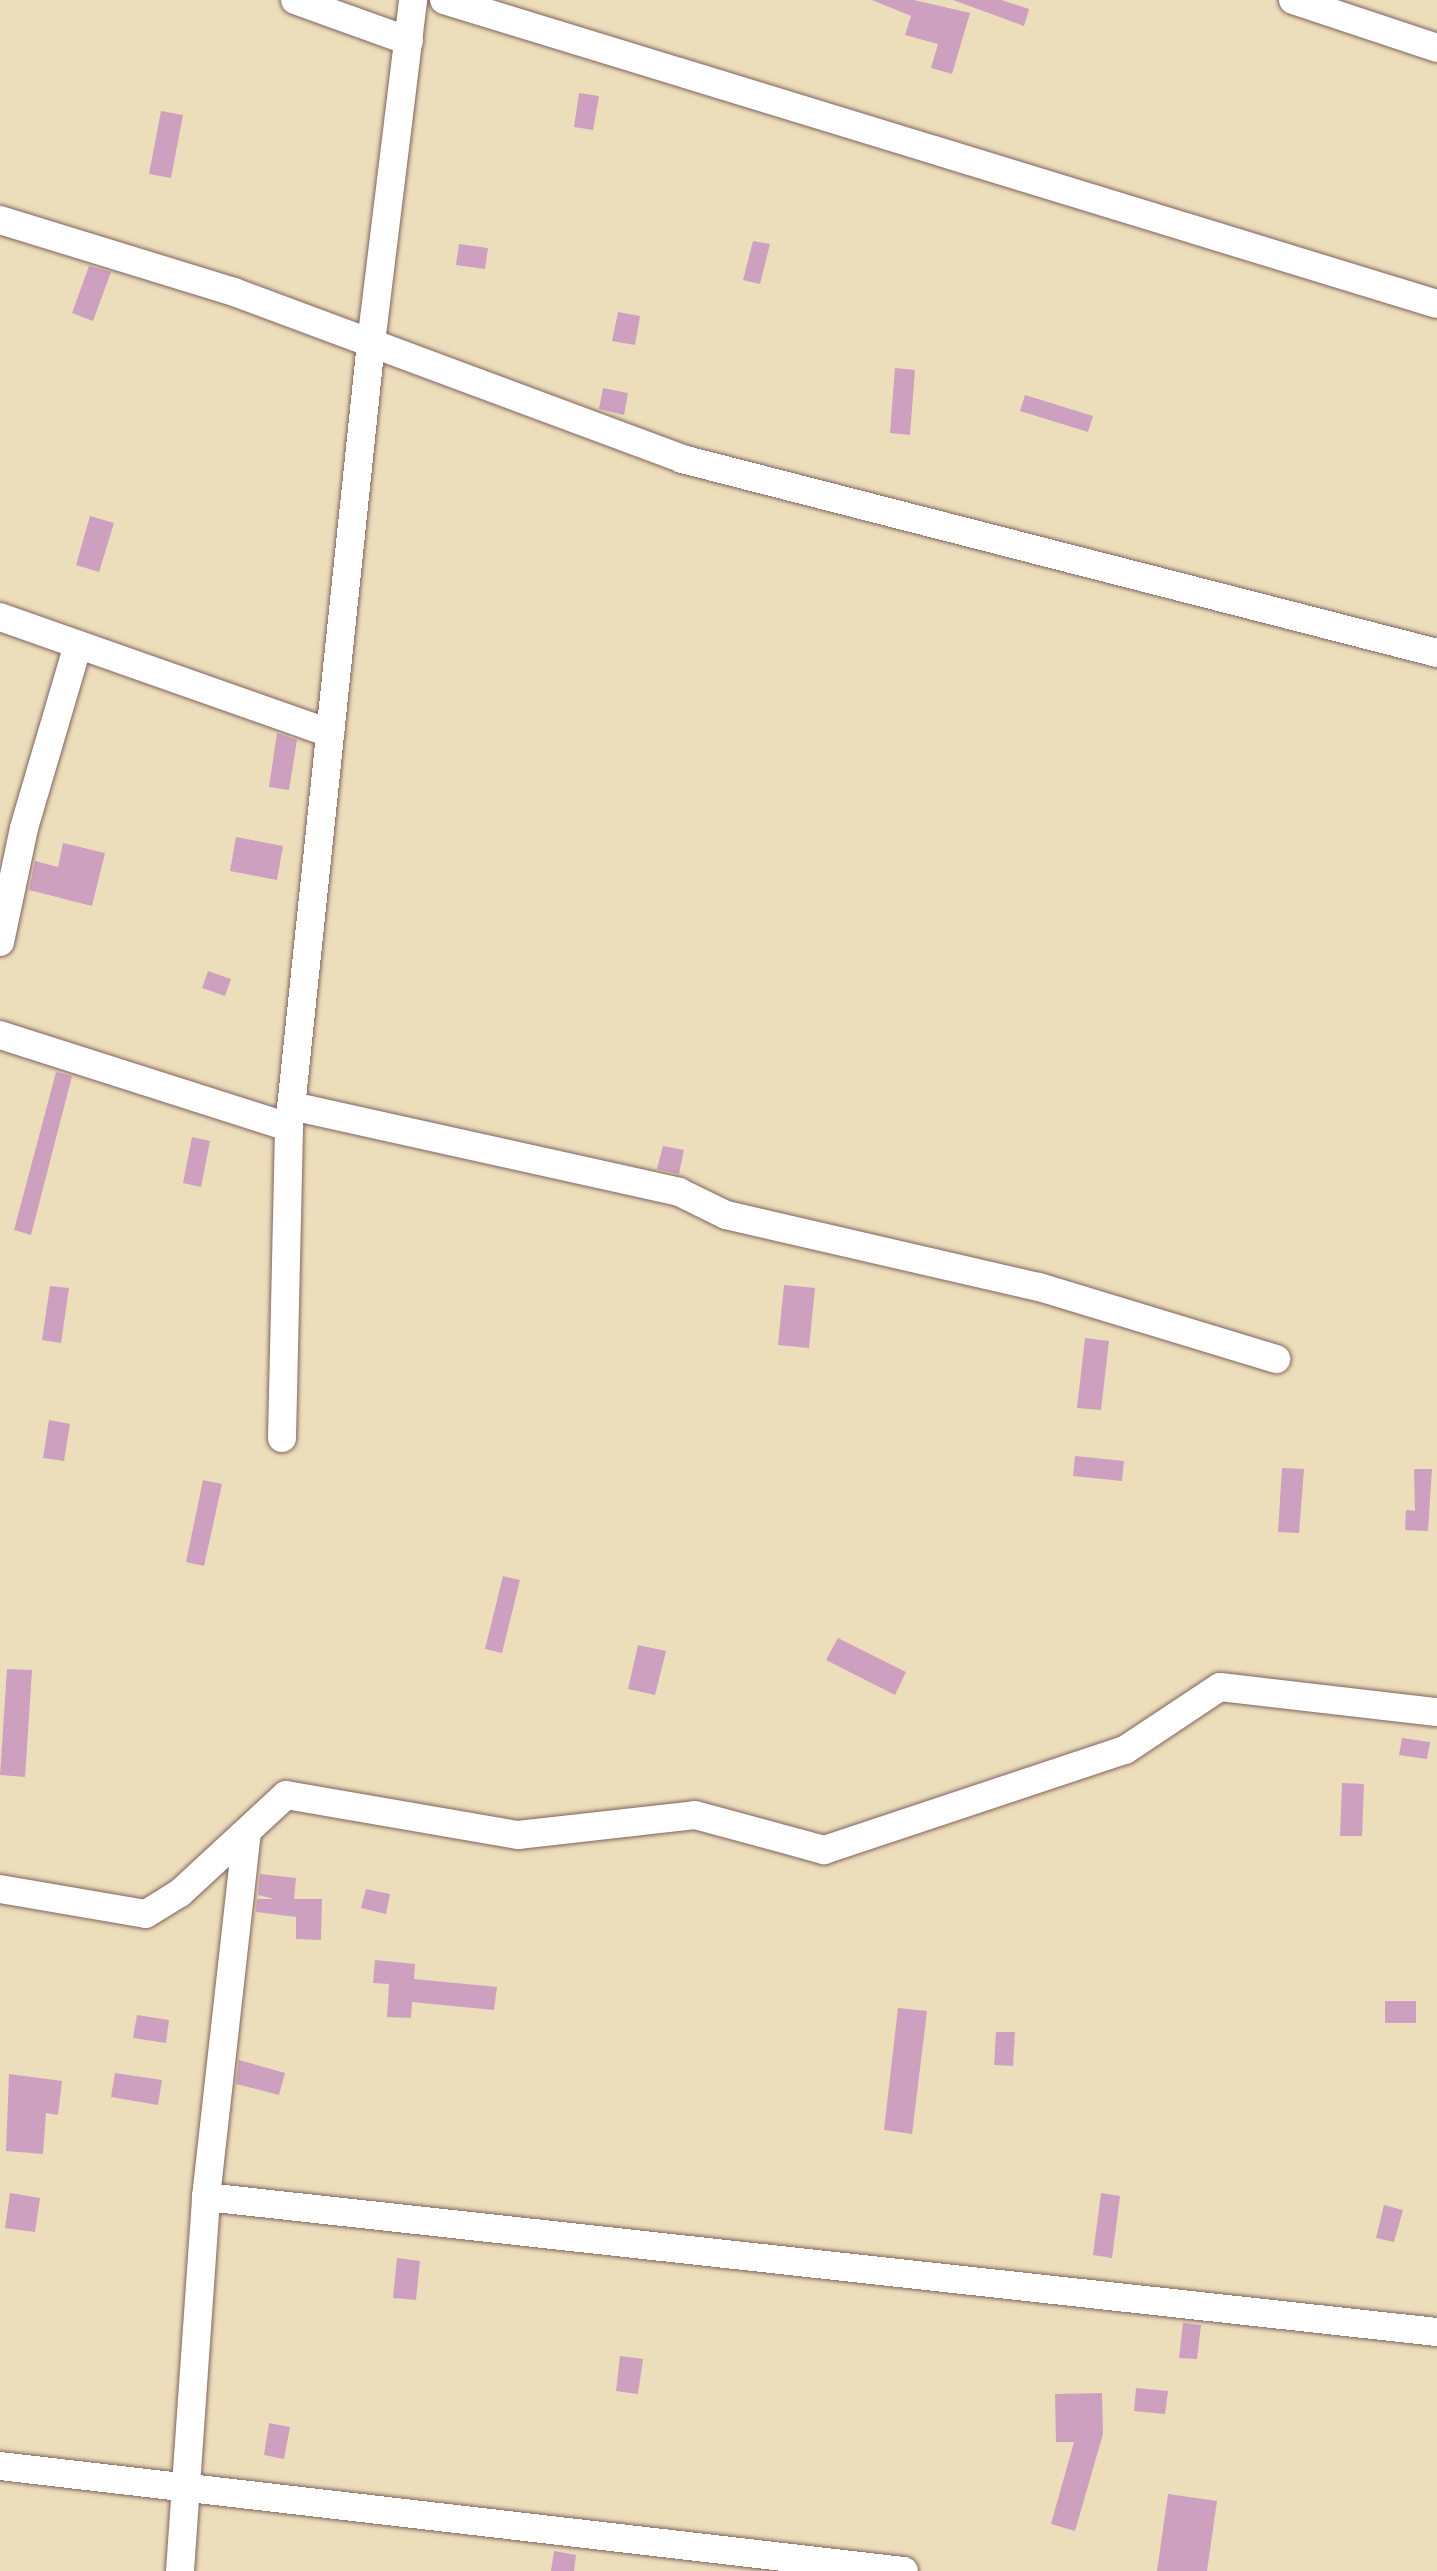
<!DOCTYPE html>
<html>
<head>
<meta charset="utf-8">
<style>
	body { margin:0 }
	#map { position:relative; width:1437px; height:2571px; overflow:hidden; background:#ecdebb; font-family:"Libre Caslon Text",serif }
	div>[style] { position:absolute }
	.building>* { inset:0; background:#cda0c0 }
	.roads { filter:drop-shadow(0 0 2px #83625d) drop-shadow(0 0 2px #83625d) }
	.minor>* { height:28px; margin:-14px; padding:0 14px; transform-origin:14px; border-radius:14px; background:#fff }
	span { translate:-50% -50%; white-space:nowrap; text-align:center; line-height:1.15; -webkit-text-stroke:10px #fbf7ec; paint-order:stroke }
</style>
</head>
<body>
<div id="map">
	<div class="building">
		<i style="clip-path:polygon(872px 0,914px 0,970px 13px,952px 74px,931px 68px,938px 44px,905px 35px,911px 16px)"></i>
		<i style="clip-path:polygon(953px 0,1001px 0,1029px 9px,1024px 26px)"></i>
		<i style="clip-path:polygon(579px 93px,599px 96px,593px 130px,574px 127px)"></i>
		<i style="clip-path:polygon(161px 111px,183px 115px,171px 178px,149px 174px)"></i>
		<i style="clip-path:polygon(753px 241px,770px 244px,760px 284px,743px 280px)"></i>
		<i style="clip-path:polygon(459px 244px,488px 248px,485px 269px,456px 265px)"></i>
		<i style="clip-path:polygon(89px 266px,111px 272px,93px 321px,72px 313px)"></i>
		<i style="clip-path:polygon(618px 312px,640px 316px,635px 345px,612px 341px)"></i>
		<i style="clip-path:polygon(895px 368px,915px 370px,910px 435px,890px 433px)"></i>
		<i style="clip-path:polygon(603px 388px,628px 393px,624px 415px,599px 409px)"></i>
		<i style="clip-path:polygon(1025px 395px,1093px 416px,1088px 432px,1020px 411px)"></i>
		<i style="clip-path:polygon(90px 516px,114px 523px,99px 572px,76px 565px)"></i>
		<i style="clip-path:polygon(277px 733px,297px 740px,289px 790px,269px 787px)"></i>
		<i style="clip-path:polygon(236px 837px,283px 846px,277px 880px,230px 871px)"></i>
		<i style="clip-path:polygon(63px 843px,105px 853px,92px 906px,29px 890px,35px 861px,58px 867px)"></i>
		<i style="clip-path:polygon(208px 971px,231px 979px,225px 996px,202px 988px)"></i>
		<i style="clip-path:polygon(56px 1072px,72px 1076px,31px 1235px,14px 1230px)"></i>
		<i style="clip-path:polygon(192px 1137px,210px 1141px,201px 1187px,183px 1183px)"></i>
		<i style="clip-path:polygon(663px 1146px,684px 1150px,679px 1174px,657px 1169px)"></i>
		<i style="clip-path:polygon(784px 1285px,815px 1288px,809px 1348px,778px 1345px)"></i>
		<i style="clip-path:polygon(50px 1286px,69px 1288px,61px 1343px,42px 1340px)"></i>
		<i style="clip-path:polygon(1085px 1338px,1109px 1341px,1101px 1410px,1077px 1408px)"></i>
		<i style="clip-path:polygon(49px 1420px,70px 1424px,64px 1461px,43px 1458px)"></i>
		<i style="clip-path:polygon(1075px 1456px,1124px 1461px,1122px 1481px,1073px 1476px)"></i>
		<i style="clip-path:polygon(1282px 1468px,1304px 1469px,1299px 1533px,1278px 1532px)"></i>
		<i style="clip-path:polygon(1414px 1469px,1432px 1469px,1428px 1531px,1405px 1530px,1406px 1510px,1415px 1511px)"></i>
		<i style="clip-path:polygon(203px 1480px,222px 1484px,204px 1566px,186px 1562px)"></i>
		<i style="clip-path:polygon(503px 1576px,520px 1580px,502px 1653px,485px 1649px)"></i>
		<i style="clip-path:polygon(838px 1638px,906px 1672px,895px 1695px,826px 1660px)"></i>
		<i style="clip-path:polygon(638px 1645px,666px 1651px,655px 1695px,628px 1689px)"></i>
		<i style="clip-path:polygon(7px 1669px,32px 1670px,25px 1777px,0 1775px)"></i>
		<i style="clip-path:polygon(1402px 1738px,1430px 1742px,1427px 1759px,1399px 1755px)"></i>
		<i style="clip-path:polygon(1342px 1783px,1364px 1784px,1362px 1836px,1340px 1836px)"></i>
		<i style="clip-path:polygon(260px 1874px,296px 1878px,294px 1899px,322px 1899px,321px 1940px,296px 1939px,296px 1917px,256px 1912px,257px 1899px,274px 1899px,258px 1895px)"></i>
		<i style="clip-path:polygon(366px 1889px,390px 1894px,386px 1914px,361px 1908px)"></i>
		<i style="clip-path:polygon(375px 1960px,415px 1964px,414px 1979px,497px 1987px,494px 2010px,412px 2002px,411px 2018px,387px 2017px,389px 1984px,373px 1983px)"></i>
		<i style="clip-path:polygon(1385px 2001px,1416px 2001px,1416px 2023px,1385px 2023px)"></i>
		<i style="clip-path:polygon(898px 2008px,927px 2011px,912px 2134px,884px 2130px)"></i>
		<i style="clip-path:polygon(137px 2015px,169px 2020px,166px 2043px,133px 2038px)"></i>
		<i style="clip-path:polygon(996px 2032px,1015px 2032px,1013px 2066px,994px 2065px)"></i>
		<i style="clip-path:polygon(239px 2060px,285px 2073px,279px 2095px,236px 2084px)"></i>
		<i style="clip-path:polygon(115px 2073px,162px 2080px,158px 2105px,111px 2097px)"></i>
		<i style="clip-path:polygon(9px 2074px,62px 2081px,58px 2115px,46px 2113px,43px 2154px,6px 2151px)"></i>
		<i style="clip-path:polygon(10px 2193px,40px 2198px,35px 2232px,5px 2228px)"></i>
		<i style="clip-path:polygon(1101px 2193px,1120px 2196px,1112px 2258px,1093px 2255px)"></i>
		<i style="clip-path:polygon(1384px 2205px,1403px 2210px,1394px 2242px,1376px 2238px)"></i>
		<i style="clip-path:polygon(397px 2258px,420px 2261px,416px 2300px,393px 2298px)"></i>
		<i style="clip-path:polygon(1183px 2323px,1201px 2325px,1197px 2359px,1179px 2358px)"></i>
		<i style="clip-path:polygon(620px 2356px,643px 2359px,638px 2394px,616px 2391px)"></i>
		<i style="clip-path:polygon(1136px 2388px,1168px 2391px,1165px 2414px,1134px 2411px)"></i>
		<i style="clip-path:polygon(1102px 2393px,1103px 2434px,1075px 2531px,1051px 2524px,1074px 2442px,1056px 2442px,1055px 2394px)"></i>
		<i style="clip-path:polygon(269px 2423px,290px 2427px,284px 2459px,264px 2455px)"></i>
		<i style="clip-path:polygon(1168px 2494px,1217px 2501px,1207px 2571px,1157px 2571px)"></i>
		<i style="clip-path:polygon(554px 2551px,576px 2555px,574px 2571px,551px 2571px)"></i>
	</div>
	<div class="roads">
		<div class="minor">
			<i style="left:295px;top:0;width:121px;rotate:19.8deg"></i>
			<i style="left:444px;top:0;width:1038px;rotate:17.02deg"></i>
			<i style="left:1293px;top:0;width:152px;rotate:18.4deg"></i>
			<i style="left:0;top:220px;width:245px;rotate:17.1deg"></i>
			<i style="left:234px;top:292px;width:478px;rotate:20.4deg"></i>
			<i style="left:682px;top:459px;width:780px;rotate:14.41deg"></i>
			<i style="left:0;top:617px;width:350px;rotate:19.4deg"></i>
			<i style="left:0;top:942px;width:116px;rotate:-78.1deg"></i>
			<i style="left:24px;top:828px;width:191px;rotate:-73.6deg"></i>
			<i style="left:0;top:1035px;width:303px;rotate:17.7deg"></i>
			<i style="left:292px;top:1106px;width:396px;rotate:12.5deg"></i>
			<i style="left:679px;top:1192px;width:52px;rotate:26.1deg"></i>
			<i style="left:726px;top:1215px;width:321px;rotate:13deg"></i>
			<i style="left:1039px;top:1287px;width:248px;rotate:16.9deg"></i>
			<i style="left:282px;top:1438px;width:311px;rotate:-88.7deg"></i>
			<i style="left:289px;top:1127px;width:788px;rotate:-84.03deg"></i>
			<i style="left:371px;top:343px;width:346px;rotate:-83deg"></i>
			<i style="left:0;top:1889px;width:148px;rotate:9.7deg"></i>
			<i style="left:146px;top:1914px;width:40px;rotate:-32deg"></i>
			<i style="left:180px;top:1893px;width:144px;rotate:-42.8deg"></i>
			<i style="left:286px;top:1795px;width:235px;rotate:9.8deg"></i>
			<i style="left:518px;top:1835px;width:178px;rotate:-6.4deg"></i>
			<i style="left:695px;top:1815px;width:134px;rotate:15.2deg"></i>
			<i style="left:824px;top:1850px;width:317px;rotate:-18.4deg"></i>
			<i style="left:1125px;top:1750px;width:114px;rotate:-33.6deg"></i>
			<i style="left:1220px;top:1687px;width:218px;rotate:6.6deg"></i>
			<i style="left:206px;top:2197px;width:1238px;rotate:6.26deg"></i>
			<i style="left:0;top:2466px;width:910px;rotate:6.63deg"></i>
			<i style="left:180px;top:2571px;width:375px;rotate:-86deg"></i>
			<i style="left:206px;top:2197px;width:367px;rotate:-83.6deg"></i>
		</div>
	</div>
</div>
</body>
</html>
